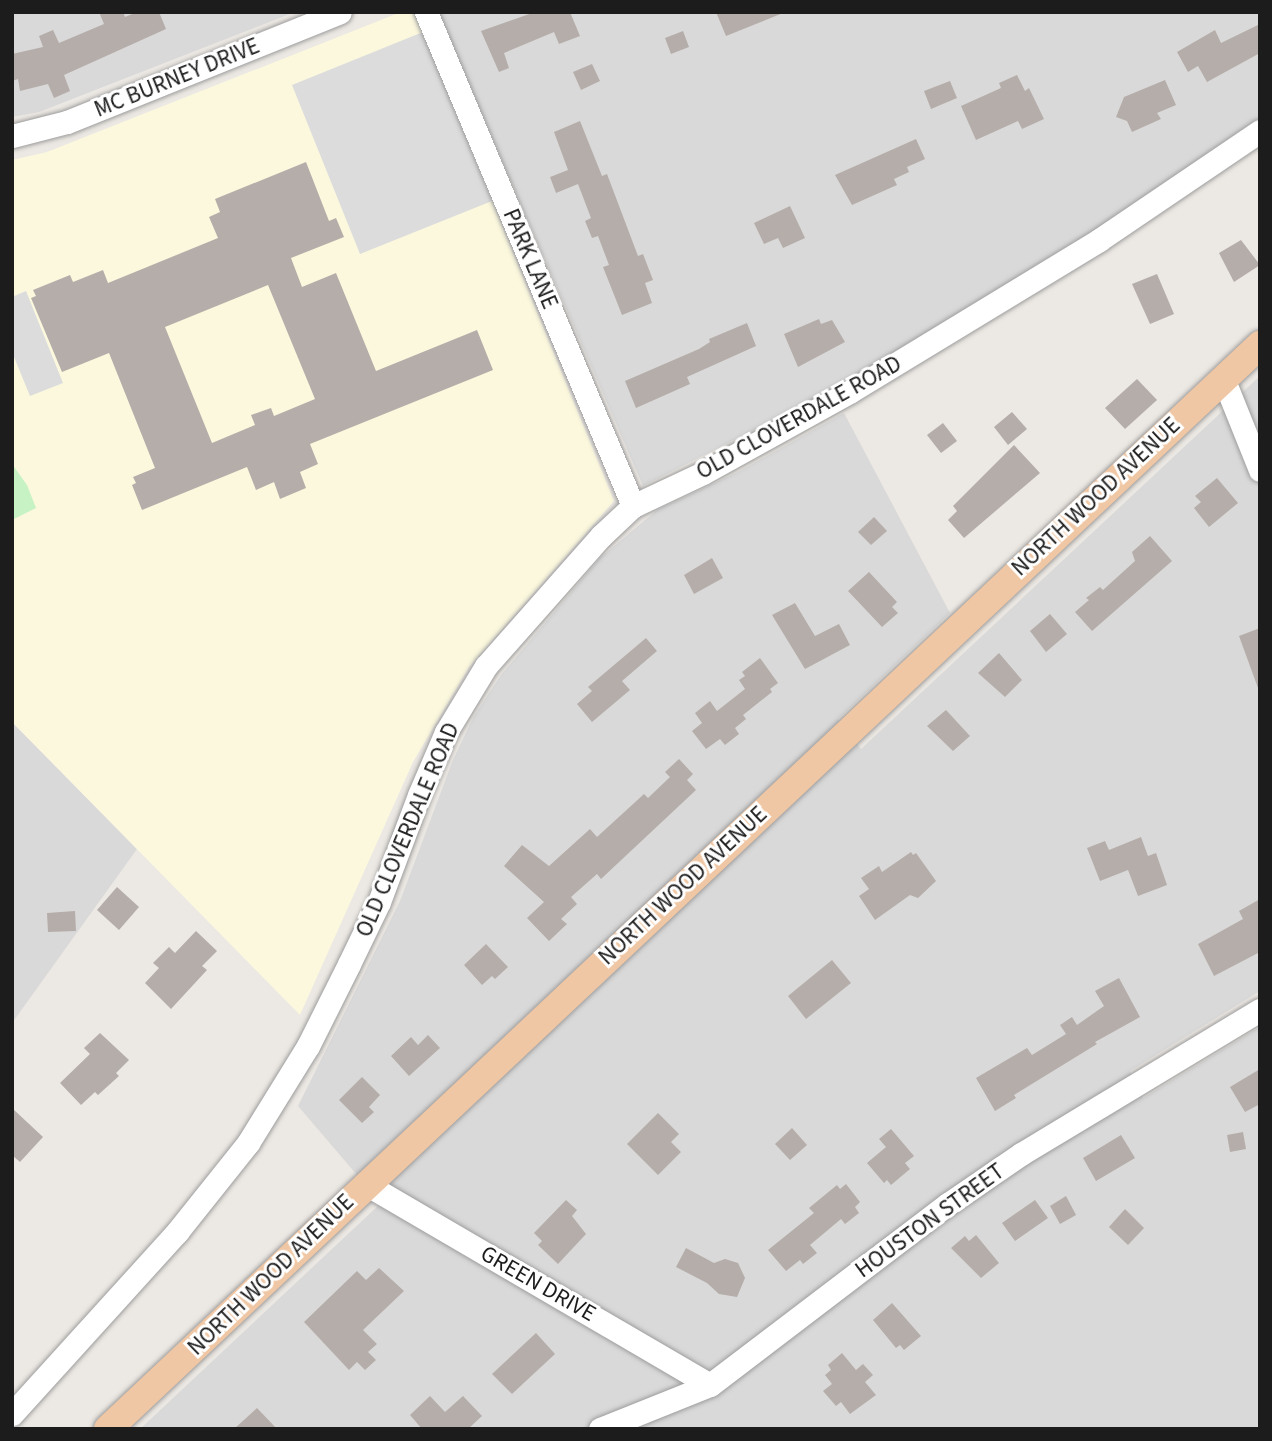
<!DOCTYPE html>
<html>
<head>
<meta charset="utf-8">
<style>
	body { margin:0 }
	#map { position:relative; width:1272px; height:1441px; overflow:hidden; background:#ece8e3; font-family:"Source Sans 3",sans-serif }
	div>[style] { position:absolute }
	.residential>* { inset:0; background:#dad9d9 }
	.education>* { inset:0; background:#fbf8de }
	.park>* { inset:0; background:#c6f2c4 }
	.parking>* { inset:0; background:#dcdcdc }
	.building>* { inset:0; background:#b5ada9 }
	.roads { filter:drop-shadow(0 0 2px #9d9d9d) drop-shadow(0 0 2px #9d9d9d) }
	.minor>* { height:23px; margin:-11.5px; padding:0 11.5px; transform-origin:11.5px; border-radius:11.5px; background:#fff }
	.major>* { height:28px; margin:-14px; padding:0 14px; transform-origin:14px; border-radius:14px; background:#f0c7a4 }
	span { translate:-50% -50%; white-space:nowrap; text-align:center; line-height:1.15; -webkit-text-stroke:6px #fff; paint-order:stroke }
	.street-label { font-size:23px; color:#1c1c1c }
	.frame { position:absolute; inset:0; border:14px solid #1c1c1c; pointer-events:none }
</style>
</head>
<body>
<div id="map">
	<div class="residential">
		<i style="clip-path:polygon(12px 12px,295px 12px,39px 112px,12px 117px)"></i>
		<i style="clip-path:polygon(438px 12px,1260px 12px,1260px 119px,1174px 182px,829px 392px,643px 486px)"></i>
		<i style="clip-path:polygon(1260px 376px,1260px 991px,1130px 1071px,1143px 1098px,1260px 1027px,1260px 1429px,140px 1429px,381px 1203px,298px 1106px,400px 901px,453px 760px,474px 716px,501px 675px,600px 558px,657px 510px,738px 472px,844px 413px,950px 613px,838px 719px,861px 749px)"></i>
		<i style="clip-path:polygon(12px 722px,137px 849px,12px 1023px)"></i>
	</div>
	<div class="education">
		<i style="clip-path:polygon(401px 12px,413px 12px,423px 32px,614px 501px,469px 667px,413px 762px,300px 1015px,12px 722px,12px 160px,47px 152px)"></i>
	</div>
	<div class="park">
		<i style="clip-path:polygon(12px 464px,27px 485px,36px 508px,12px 520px)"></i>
	</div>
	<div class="parking">
		<i style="clip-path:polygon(423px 32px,492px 201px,360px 254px,292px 85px)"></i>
		<i style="clip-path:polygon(26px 291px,63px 383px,30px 396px,12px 352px,12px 297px)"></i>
	</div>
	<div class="building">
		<i style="clip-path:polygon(99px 12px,123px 12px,125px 17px,137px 12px,159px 12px,166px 29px,64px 75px,70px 91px,54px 98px,48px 84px,20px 91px,18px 79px,12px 81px,12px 54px,43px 47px,39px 36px,53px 30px,59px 43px,104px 24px)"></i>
		<i style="clip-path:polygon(535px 12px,570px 12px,580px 36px,559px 44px,554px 32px,504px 53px,509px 68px,499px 72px,481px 31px)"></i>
		<i style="clip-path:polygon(716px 12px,783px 12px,783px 13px,726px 36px)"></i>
		<i style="clip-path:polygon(1260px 24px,1260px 53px,1207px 82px,1198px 66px,1188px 72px,1177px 52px,1215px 30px,1221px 43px)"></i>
		<i style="clip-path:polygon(683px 31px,689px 47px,671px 54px,665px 38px)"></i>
		<i style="clip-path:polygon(592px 64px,600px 81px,581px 90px,573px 72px)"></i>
		<i style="clip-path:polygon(1017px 75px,1025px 91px,1029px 88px,1044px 119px,1022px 129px,1018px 121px,976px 140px,961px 106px,1001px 88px,999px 83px)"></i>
		<i style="clip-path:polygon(1165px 80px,1176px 105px,1157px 113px,1161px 119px,1132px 132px,1127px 121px,1116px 117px,1124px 97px)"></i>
		<i style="clip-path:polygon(950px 81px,957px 98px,931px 109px,924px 91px)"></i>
		<i style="clip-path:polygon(580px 121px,602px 176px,607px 174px,638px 256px,643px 254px,653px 280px,645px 283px,652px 303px,622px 315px,603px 267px,609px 265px,598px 236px,592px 238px,585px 221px,591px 218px,578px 184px,556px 193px,550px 177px,568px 170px,554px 132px)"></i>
		<i style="clip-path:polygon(916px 139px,925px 159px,907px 167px,909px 172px,894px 179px,897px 185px,852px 205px,835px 175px)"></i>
		<i style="clip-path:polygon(evenodd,306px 162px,329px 221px,336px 218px,344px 237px,291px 258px,302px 287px,336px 273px,376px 371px,477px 330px,493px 370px,310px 444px,318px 464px,300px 472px,306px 488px,280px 499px,274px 482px,256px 490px,247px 467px,142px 510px,132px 485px,136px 483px,133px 477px,155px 468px,109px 353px,62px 372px,31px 298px,36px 296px,33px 290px,70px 275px,73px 282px,103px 270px,108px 283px,218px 238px,209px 217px,220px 212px,215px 199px,306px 162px,268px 285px,315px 399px,274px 416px,271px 408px,251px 415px,255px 425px,212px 443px,165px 327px,268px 285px)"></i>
		<i style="clip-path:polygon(790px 206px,805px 238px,783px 248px,778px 238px,764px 244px,754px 223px)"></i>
		<i style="clip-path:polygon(1241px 240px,1260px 265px,1234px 282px,1219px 253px)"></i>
		<i style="clip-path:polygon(1157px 274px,1174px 314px,1150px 324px,1132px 284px)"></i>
		<i style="clip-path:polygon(819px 319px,821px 324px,832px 320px,845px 342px,798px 367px,784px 334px)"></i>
		<i style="clip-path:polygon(747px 323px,756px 346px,687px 377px,690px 384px,636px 408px,625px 381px,699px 349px,710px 342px,709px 339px)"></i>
		<i style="clip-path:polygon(1137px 379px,1157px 400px,1125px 429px,1105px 408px)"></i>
		<i style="clip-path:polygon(1012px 412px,1027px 429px,1008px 445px,994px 427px)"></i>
		<i style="clip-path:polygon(943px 423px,957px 441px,941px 453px,927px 435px)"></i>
		<i style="clip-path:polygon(1014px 445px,1040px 473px,964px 538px,948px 520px,957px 511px,953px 506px)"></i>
		<i style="clip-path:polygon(1217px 478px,1238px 503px,1209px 527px,1194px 508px,1201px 502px,1195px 496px)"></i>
		<i style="clip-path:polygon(874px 517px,887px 531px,871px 545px,858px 532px)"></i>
		<i style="clip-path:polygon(1150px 536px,1172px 561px,1092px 631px,1075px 612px,1089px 600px,1086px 598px,1100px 587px,1103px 590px,1135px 561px,1132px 552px)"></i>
		<i style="clip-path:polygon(712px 558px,723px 578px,694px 594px,684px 575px)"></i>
		<i style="clip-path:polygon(869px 572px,897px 602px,892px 607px,898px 613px,882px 627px,848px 591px)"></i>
		<i style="clip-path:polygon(795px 603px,815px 636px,839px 624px,850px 645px,805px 669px,772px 615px)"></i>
		<i style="clip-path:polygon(1050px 614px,1067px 634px,1046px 652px,1030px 631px)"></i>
		<i style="clip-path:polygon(1260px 628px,1260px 687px,1258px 688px,1239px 636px)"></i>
		<i style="clip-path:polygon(646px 638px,657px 651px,622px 681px,630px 690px,592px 722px,577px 704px,592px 691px,588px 687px)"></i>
		<i style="clip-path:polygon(999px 653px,1022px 680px,1005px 697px,978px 673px)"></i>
		<i style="clip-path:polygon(760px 658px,778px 683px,770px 689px,772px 692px,743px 715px,746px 719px,735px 728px,739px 734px,725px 745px,720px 739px,706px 749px,692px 731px,702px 723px,695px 713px,710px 701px,717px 711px,745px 689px,739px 680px,745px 676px,742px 672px)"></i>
		<i style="clip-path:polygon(946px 710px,970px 736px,953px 751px,927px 726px)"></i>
		<i style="clip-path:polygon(679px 759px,693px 774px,687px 780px,696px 790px,601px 879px,597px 874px,571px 897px,577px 904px,561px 919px,567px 924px,549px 941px,527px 918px,544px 902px,504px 866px,522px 845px,549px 866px,590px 829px,597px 837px,644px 794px,648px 798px,670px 777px,665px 772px)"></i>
		<i style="clip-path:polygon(1141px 837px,1148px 856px,1156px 853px,1167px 885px,1138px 896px,1128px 870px,1100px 881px,1087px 848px,1105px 841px,1109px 850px)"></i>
		<i style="clip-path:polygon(911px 852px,913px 855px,916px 853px,936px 881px,918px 898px,910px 895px,875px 920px,859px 896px,869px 889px,861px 878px,879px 866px,882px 872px)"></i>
		<i style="clip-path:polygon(117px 887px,139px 907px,119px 930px,97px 910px)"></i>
		<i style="clip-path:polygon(1260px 899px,1260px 952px,1214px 976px,1198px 944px,1243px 919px,1239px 911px)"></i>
		<i style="clip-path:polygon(75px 911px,76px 931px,48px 932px,47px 913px)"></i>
		<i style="clip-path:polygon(196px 931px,217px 951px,202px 966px,207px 970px,171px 1009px,145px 983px,159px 968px,153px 963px,169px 947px,175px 953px)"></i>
		<i style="clip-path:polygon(486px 944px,508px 967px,495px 979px,492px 976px,482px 985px,464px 965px)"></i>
		<i style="clip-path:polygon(832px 960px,851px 983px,806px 1019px,788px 996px)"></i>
		<i style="clip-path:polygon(1119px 978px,1140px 1017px,1095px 1042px,1097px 1044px,1014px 1095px,1016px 1098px,995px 1111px,976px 1078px,1027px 1048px,1032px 1055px,1066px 1034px,1060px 1025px,1072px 1017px,1077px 1025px,1104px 1006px,1095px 991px)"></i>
		<i style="clip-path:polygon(100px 1033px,129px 1060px,116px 1073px,119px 1076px,98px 1095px,95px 1092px,81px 1105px,60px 1083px,90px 1054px,84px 1048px)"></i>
		<i style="clip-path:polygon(428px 1035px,440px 1048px,409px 1076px,391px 1056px,411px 1037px,418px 1045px)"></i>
		<i style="clip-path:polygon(1260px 1069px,1260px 1104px,1245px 1112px,1230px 1087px)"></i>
		<i style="clip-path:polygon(362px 1077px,380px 1095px,369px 1107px,374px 1112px,362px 1123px,339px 1100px)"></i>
		<i style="clip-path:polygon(12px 1108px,43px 1137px,20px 1162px,12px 1155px)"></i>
		<i style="clip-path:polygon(658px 1113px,679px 1134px,671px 1142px,681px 1152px,658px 1175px,627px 1144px)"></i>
		<i style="clip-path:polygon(792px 1128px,807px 1145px,790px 1160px,775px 1144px)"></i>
		<i style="clip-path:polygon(891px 1129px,914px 1156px,905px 1163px,910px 1169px,891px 1185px,887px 1180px,884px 1183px,867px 1163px,886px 1147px,879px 1139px)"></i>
		<i style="clip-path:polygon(1243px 1132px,1246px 1149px,1230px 1152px,1227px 1135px)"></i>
		<i style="clip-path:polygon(1121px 1135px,1135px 1158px,1096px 1181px,1083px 1158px)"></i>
		<i style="clip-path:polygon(846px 1184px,860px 1202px,855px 1207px,859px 1213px,845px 1224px,841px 1219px,810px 1245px,817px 1253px,803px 1264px,800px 1260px,786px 1271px,768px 1250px,814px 1213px,809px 1208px,837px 1185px,840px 1189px)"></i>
		<i style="clip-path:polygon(1066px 1196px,1076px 1215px,1060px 1224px,1050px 1206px)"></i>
		<i style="clip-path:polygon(566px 1200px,577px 1210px,572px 1216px,586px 1234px,558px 1264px,538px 1245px,542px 1241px,534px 1233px)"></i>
		<i style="clip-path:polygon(1035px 1200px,1048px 1218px,1015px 1241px,1002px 1223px)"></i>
		<i style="clip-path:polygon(1125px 1209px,1144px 1228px,1128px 1245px,1109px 1227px)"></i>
		<i style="clip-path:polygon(976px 1235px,999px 1263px,981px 1278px,951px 1248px,965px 1236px,969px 1241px)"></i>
		<i style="clip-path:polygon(686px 1248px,714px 1263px,725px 1259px,738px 1263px,745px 1278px,737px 1297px,719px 1294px,707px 1283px,676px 1267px)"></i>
		<i style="clip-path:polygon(379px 1268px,404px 1291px,363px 1330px,377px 1344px,368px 1352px,376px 1360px,365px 1370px,357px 1362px,349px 1370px,304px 1322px,357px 1271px,366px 1280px)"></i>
		<i style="clip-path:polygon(892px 1303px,921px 1336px,904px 1350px,900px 1345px,896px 1348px,873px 1320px)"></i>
		<i style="clip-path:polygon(536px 1333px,555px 1354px,512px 1394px,492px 1374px)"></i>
		<i style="clip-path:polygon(842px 1353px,856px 1370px,863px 1364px,873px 1375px,865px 1382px,876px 1395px,850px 1414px,841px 1402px,836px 1406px,823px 1391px,832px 1384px,825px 1375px,831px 1370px,828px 1365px)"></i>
		<i style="clip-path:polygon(430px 1396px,445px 1412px,463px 1396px,482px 1416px,468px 1429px,422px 1429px,410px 1415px)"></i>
		<i style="clip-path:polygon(257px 1408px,277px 1429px,234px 1429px)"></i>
	</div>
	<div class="roads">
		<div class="minor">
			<i style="left:426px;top:12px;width:536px;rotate:67.26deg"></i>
			<i style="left:12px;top:136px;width:57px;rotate:-14.3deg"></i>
			<i style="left:67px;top:122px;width:294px;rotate:-21.9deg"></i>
			<i style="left:1223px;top:378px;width:99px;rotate:68.1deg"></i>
			<i style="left:366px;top:1184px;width:398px;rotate:30.3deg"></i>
			<i style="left:12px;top:1414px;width:246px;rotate:-47.8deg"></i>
			<i style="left:177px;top:1232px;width:114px;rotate:-51.4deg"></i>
			<i style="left:248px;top:1143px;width:114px;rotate:-58.3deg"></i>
			<i style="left:308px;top:1046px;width:92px;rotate:-63.4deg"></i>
			<i style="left:349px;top:964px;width:69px;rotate:-64.2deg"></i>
			<i style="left:379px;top:902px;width:114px;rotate:-69.5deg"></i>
			<i style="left:419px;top:795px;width:69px;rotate:-66.8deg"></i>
			<i style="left:446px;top:732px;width:77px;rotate:-58.8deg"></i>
			<i style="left:486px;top:666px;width:174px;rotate:-48.5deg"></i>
			<i style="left:601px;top:536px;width:44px;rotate:-43.2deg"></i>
			<i style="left:633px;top:506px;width:77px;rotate:-25.2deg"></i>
			<i style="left:703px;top:473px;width:169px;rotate:-29deg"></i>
			<i style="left:851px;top:391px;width:290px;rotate:-31.3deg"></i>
			<i style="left:1099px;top:240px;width:194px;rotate:-34.1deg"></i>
			<i style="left:600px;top:1429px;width:118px;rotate:-21.8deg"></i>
			<i style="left:710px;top:1385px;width:299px;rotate:-37.3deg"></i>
			<i style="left:948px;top:1204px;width:88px;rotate:-34.4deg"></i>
			<i style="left:1021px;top:1154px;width:279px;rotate:-31.1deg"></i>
		</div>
		<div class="major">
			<i style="left:108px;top:1429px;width:1582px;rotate:-43.26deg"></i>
		</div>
	</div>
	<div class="street-label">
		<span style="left:177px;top:78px;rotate:-22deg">MC BURNEY DRIVE</span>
		<span style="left:530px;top:259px;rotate:67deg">PARK LANE</span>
		<span style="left:799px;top:418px;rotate:-29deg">OLD CLOVERDALE ROAD</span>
		<span style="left:1096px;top:497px;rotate:-43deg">NORTH WOOD AVENUE</span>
		<span style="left:408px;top:830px;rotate:-67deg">OLD CLOVERDALE ROAD</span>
		<span style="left:683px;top:886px;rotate:-43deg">NORTH WOOD AVENUE</span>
		<span style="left:930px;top:1221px;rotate:-36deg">HOUSTON STREET</span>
		<span style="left:271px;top:1275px;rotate:-44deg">NORTH WOOD AVENUE</span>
		<span style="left:538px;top:1284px;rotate:30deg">GREEN DRIVE</span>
	</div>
	<div class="frame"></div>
</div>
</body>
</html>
